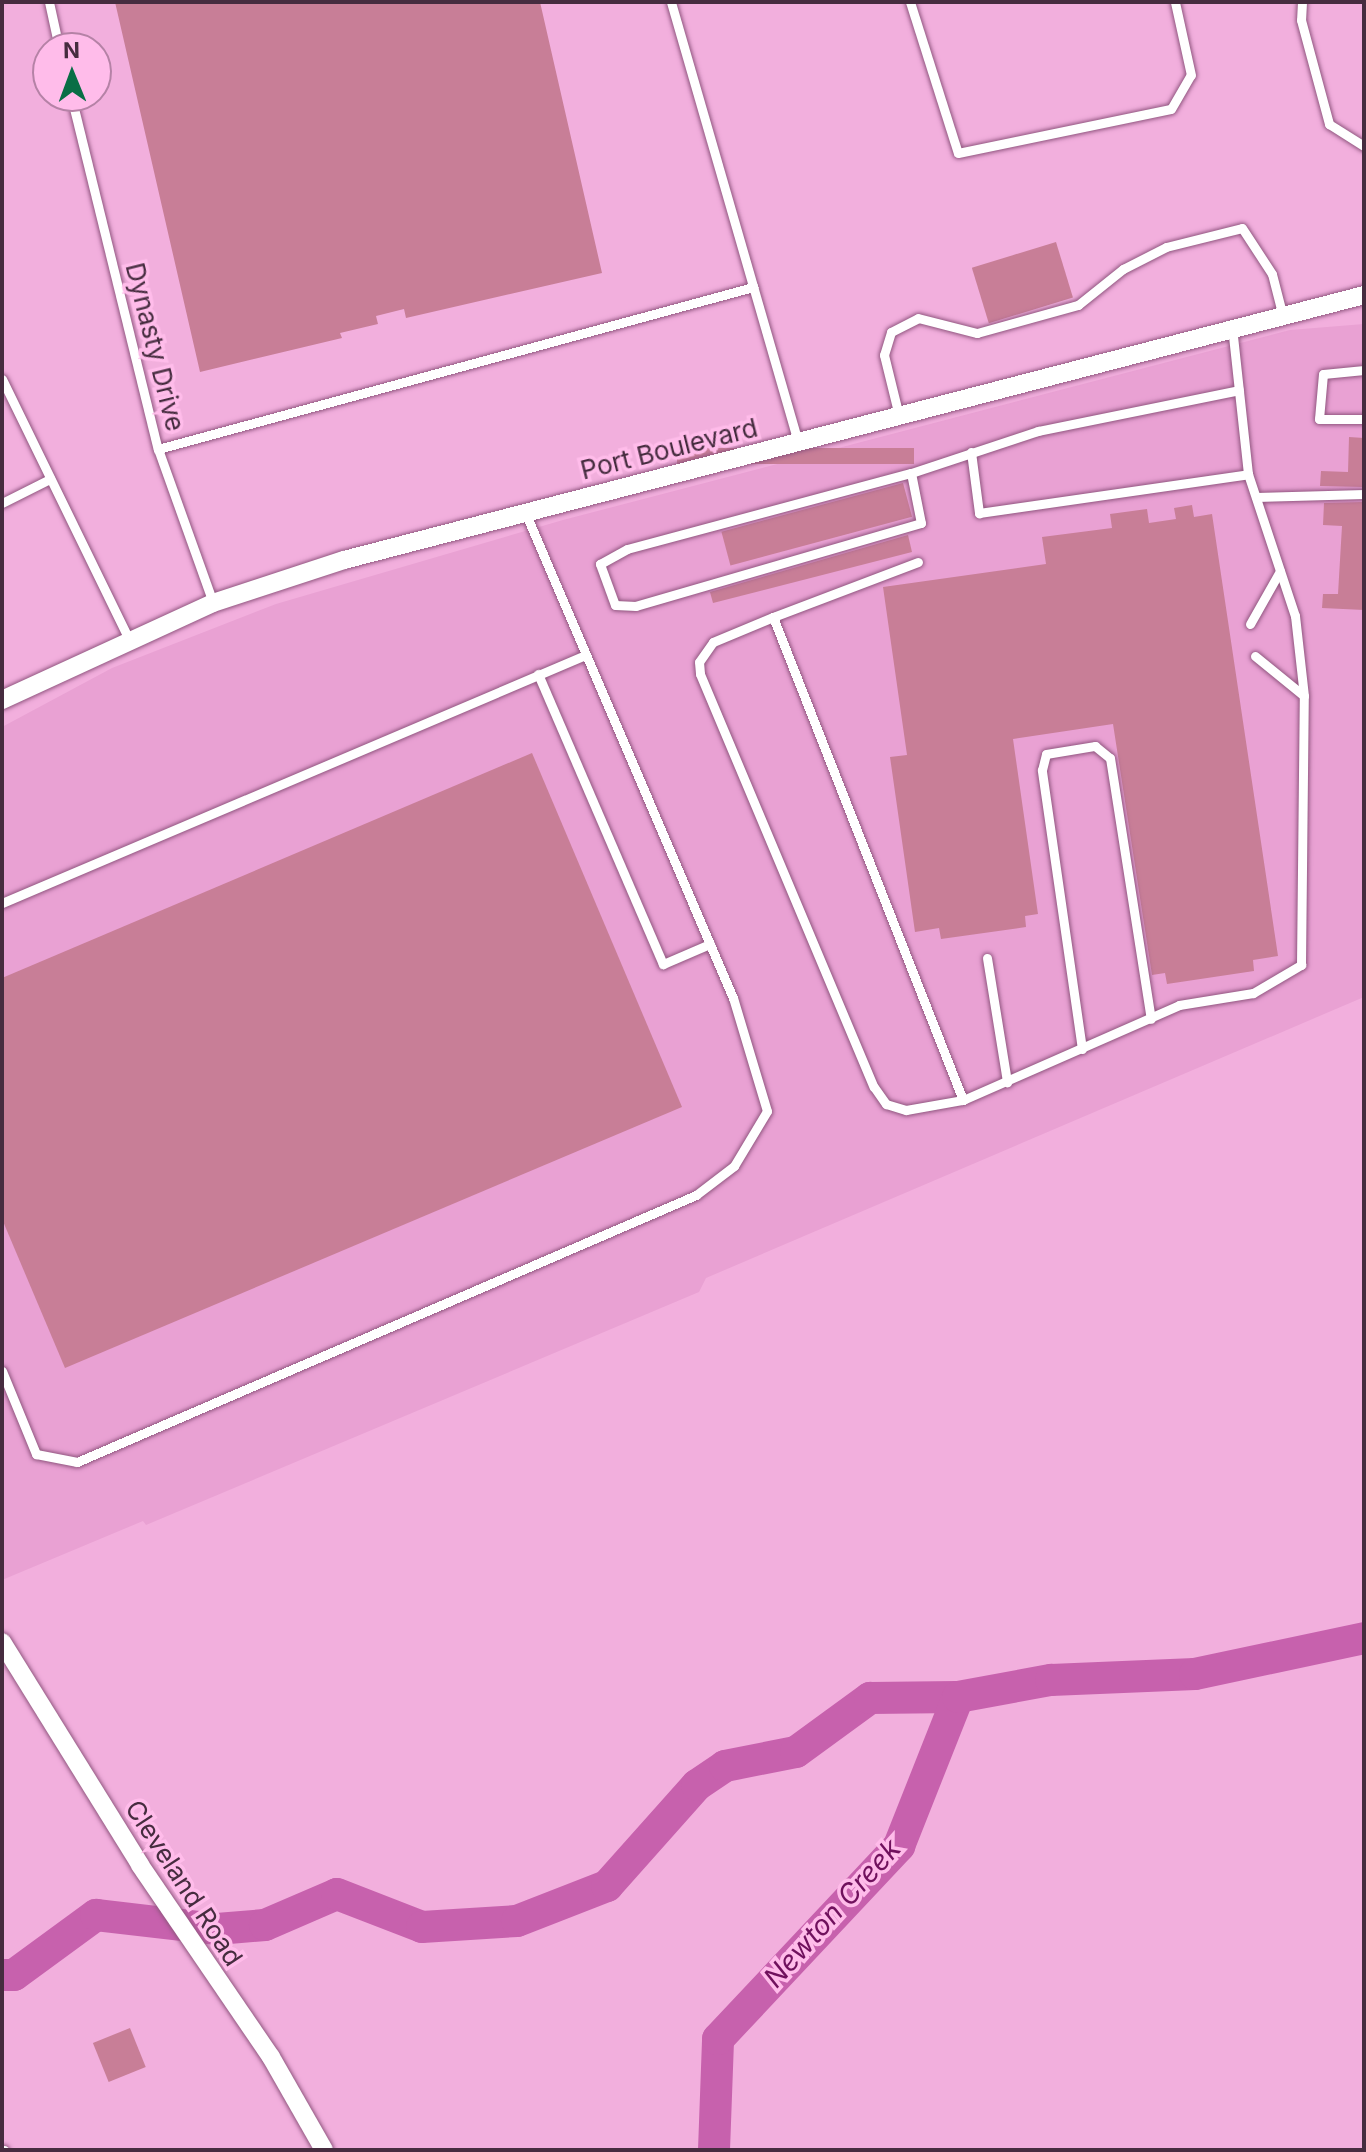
<!DOCTYPE html>
<html>
<head>
<meta charset="utf-8">
<style>
	body { margin:0 }
	#map { position:relative; width:1366px; height:2152px; overflow:hidden; background:#f2afdd; font-family:Inter,sans-serif }
	div>[style] { position:absolute }
	.built>* { inset:0; background:#e9a1d3 }
	.river>* { height:32px; margin:-16px; padding:0 16px; transform-origin:16px; border-radius:16px; background:#c761ad }
	.building>* { inset:0; background:#c87e97; transform-origin:0 0 }
	.roads { filter:drop-shadow(0 0 2px #915680) drop-shadow(0 0 2px #915680) }
	.service>* { height:9px; margin:-4.5px; padding:0 4.5px; transform-origin:4.5px; border-radius:4.5px; background:#fff }
	.minor>* { height:18px; margin:-9px; padding:0 9px; transform-origin:9px; border-radius:9px; background:#fff }
	span { translate:-50% -50%; white-space:nowrap; text-align:center; line-height:1.15; -webkit-text-stroke:7px #ffbcea; paint-order:stroke }
	.street-label { font-size:26px; color:#462c3f }
	.water-label { font-size:28px; color:#70115d; font-style:italic }
	.frame { position:absolute; inset:0; border:4px solid #462c3f; pointer-events:none }
	.north { position:absolute; left:32px; top:32px; width:80px; height:80px; box-sizing:border-box; background:#ffbcea; border:2px solid #b582a6; border-radius:50%; rotate:359deg; font-size:22px; font-weight:700; line-height:32px; text-align:center; color:#462c3f }
	.north::after { content:''; display:block; margin:auto; width:28px; height:36px; background:#096e45; clip-path:polygon(50% 0,100% 100%,50% 72%,0 100%) }
</style>
</head>
<body>
<div id="map">
	<div class="built">
		<div style="clip-path:polygon(1364px 324px,1364px 997px,706px 1278px,699px 1292px,146px 1525px,143px 1521px,2px 1580px,2px 727px,112px 668px,276px 604px,563px 520px,1290px 330px)"></div>
	</div>
	<div class="river">
		<div style="left:2px;top:1975px;width:12px"></div>
		<div style="left:14px;top:1975px;width:102px;rotate:-36.2deg"></div>
		<div style="left:96px;top:1915px;width:122px;rotate:6.6deg"></div>
		<div style="left:217px;top:1929px;width:48px;rotate:-4.8deg"></div>
		<div style="left:265px;top:1925px;width:78px;rotate:-23.3deg"></div>
		<div style="left:337px;top:1894px;width:91px;rotate:21.2deg"></div>
		<div style="left:422px;top:1927px;width:95px;rotate:-3.6deg"></div>
		<div style="left:517px;top:1921px;width:97px;rotate:-21.3deg"></div>
		<div style="left:607px;top:1886px;width:135px;rotate:-48.3deg"></div>
		<div style="left:697px;top:1785px;width:34px;rotate:-34deg"></div>
		<div style="left:725px;top:1766px;width:72px;rotate:-11.2deg"></div>
		<div style="left:796px;top:1752px;width:92px;rotate:-36.1deg"></div>
		<div style="left:870px;top:1698px;width:88px;rotate:-0.7deg"></div>
		<div style="left:714px;top:2150px;width:111px;rotate:-87.9deg"></div>
		<div style="left:718px;top:2039px;width:265px;rotate:-46.8deg"></div>
		<div style="left:899px;top:1846px;width:160px;rotate:-68.4deg"></div>
		<div style="left:958px;top:1697px;width:95px;rotate:-10.4deg"></div>
		<div style="left:1051px;top:1680px;width:144px;rotate:-2.4deg"></div>
		<div style="left:1195px;top:1674px;width:173px;rotate:-12deg"></div>
	</div>
	<div class="building">
		<div style="clip-path:polygon(115px 2px,540px 2px,602px 273px,406px 318px,404px 309px,376px 316px,378px 324px,340px 333px,342px 338px,200px 372px)"></div>
		<div style="left:1056px;top:242px;width:58px;height:88px;rotate:73deg"></div>
		<div style="clip-path:polygon(1349px 437px,1364px 438px,1364px 487px,1320px 486px,1321px 471px,1348px 472px)"></div>
		<div style="left:914px;top:448px;width:16px;height:237px;rotate:90deg"></div>
		<div style="left:903px;top:483px;width:35px;height:188px;rotate:75deg"></div>
		<div style="clip-path:polygon(1364px 502px,1364px 610px,1322px 608px,1323px 594px,1338px 594px,1342px 526px,1323px 525px,1324px 503px)"></div>
		<div style="clip-path:polygon(1192px 505px,1194px 517px,1212px 514px,1278px 956px,1253px 960px,1254px 971px,1167px 984px,1165px 973px,1152px 975px,1113px 724px,1013px 739px,1038px 914px,1025px 916px,1026px 927px,941px 939px,939px 928px,915px 932px,890px 757px,907px 755px,883px 587px,1046px 564px,1042px 537px,1112px 528px,1110px 514px,1147px 509px,1149px 523px,1176px 519px,1174px 508px)"></div>
		<div style="clip-path:polygon(908px 535px,912px 552px,713px 603px,710px 592px)"></div>
		<div style="clip-path:polygon(532px 753px,682px 1107px,65px 1368px,2px 1219px,2px 978px)"></div>
		<div style="left:130px;top:2028px;width:42px;height:40px;rotate:68deg"></div>
	</div>
	<div class="roads">
		<div class="service">
			<div style="left:49px;top:2px;width:47px;rotate:77.7deg"></div>
			<div style="left:671px;top:2px;width:459px;rotate:73.9deg"></div>
			<div style="left:910px;top:2px;width:158px;rotate:72.4deg"></div>
			<div style="left:958px;top:153px;width:217px;rotate:-11.7deg"></div>
			<div style="left:1171px;top:109px;width:39px;rotate:-60deg"></div>
			<div style="left:1191px;top:75px;width:75px;rotate:-102.4deg"></div>
			<div style="left:1302px;top:2px;width:18px;rotate:93deg"></div>
			<div style="left:1301px;top:20px;width:108px;rotate:74.9deg"></div>
			<div style="left:1329px;top:124px;width:41px;rotate:32.2deg"></div>
			<div style="left:71px;top:96px;width:364px;rotate:76.2deg"></div>
			<div style="left:158px;top:449px;width:164px;rotate:70.3deg"></div>
			<div style="left:1364px;top:370px;width:41px;rotate:174.4deg"></div>
			<div style="left:1323px;top:374px;width:45px;rotate:95.1deg"></div>
			<div style="left:1319px;top:419px;width:45px"></div>
			<div style="left:2px;top:379px;width:292px;rotate:64deg"></div>
			<div style="left:899px;top:416px;width:63px;rotate:-103.8deg"></div>
			<div style="left:884px;top:355px;width:24px;rotate:-73deg"></div>
			<div style="left:891px;top:332px;width:30px;rotate:-27deg"></div>
			<div style="left:918px;top:318px;width:61px;rotate:14.3deg"></div>
			<div style="left:977px;top:333px;width:105px;rotate:-15.5deg"></div>
			<div style="left:1078px;top:305px;width:58px;rotate:-38.7deg"></div>
			<div style="left:1123px;top:269px;width:48px;rotate:-27.1deg"></div>
			<div style="left:1166px;top:247px;width:78px;rotate:-14deg"></div>
			<div style="left:1242px;top:228px;width:55px;rotate:56.9deg"></div>
			<div style="left:1272px;top:274px;width:40px;rotate:75.6deg"></div>
			<div style="left:158px;top:449px;width:617px;rotate:-15.23deg"></div>
			<div style="left:971px;top:452px;width:62px;rotate:82.5deg"></div>
			<div style="left:979px;top:513px;width:272px;rotate:-8.2deg"></div>
			<div style="left:911px;top:473px;width:51px;rotate:78.7deg"></div>
			<div style="left:921px;top:523px;width:297px;rotate:163.8deg"></div>
			<div style="left:636px;top:606px;width:21px;rotate:-177deg"></div>
			<div style="left:615px;top:605px;width:44px;rotate:-110.1deg"></div>
			<div style="left:600px;top:564px;width:31px;rotate:-29deg"></div>
			<div style="left:627px;top:549px;width:294px;rotate:-15deg"></div>
			<div style="left:911px;top:473px;width:134px;rotate:-18.3deg"></div>
			<div style="left:1038px;top:431px;width:205px;rotate:-11.5deg"></div>
			<div style="left:1256px;top:497px;width:108px;rotate:-1.6deg"></div>
			<div style="left:2px;top:503px;width:54px;rotate:-26.6deg"></div>
			<div style="left:918px;top:562px;width:155px;rotate:159.2deg"></div>
			<div style="left:773px;top:617px;width:519px;rotate:68.53deg"></div>
			<div style="left:963px;top:1100px;width:236px;rotate:-23.7deg"></div>
			<div style="left:1179px;top:1005px;width:75px;rotate:-9.2deg"></div>
			<div style="left:1253px;top:993px;width:56px;rotate:-30.3deg"></div>
			<div style="left:1301px;top:965px;width:269px;rotate:-89.4deg"></div>
			<div style="left:1304px;top:696px;width:81px;rotate:-96.4deg"></div>
			<div style="left:1295px;top:616px;width:150px;rotate:-108.3deg"></div>
			<div style="left:1248px;top:474px;width:148px;rotate:-96.2deg"></div>
			<div style="left:773px;top:617px;width:65px;rotate:157.4deg"></div>
			<div style="left:713px;top:642px;width:24px;rotate:125deg"></div>
			<div style="left:699px;top:662px;width:12px;rotate:85deg"></div>
			<div style="left:700px;top:674px;width:448px;rotate:67.2deg"></div>
			<div style="left:874px;top:1087px;width:21px;rotate:55deg"></div>
			<div style="left:886px;top:1104px;width:21px;rotate:17deg"></div>
			<div style="left:906px;top:1110px;width:58px;rotate:-10deg"></div>
			<div style="left:1250px;top:624px;width:61px;rotate:-60.5deg"></div>
			<div style="left:1255px;top:656px;width:63px;rotate:39.2deg"></div>
			<div style="left:538px;top:674px;width:316px;rotate:66.7deg"></div>
			<div style="left:663px;top:964px;width:51px;rotate:-23.1deg"></div>
			<div style="left:2px;top:903px;width:631px;rotate:-23.03deg"></div>
			<div style="left:987px;top:958px;width:126px;rotate:80.8deg"></div>
			<div style="left:1082px;top:1049px;width:282px;rotate:-98.2deg"></div>
			<div style="left:1042px;top:770px;width:16px;rotate:-76deg"></div>
			<div style="left:1046px;top:754px;width:50px;rotate:-9.3deg"></div>
			<div style="left:1095px;top:746px;width:19px;rotate:39deg"></div>
			<div style="left:1110px;top:758px;width:264px;rotate:81.1deg"></div>
			<div style="left:2px;top:1371px;width:90px;rotate:67.7deg"></div>
			<div style="left:36px;top:1454px;width:42px;rotate:11deg"></div>
			<div style="left:77px;top:1462px;width:674px;rotate:-23.33deg"></div>
			<div style="left:696px;top:1195px;width:48px;rotate:-37.3deg"></div>
			<div style="left:734px;top:1166px;width:64px;rotate:-59deg"></div>
			<div style="left:767px;top:1111px;width:118px;rotate:-106.7deg"></div>
			<div style="left:733px;top:998px;width:529px;rotate:-113.17deg"></div>
			<div style="left:2px;top:2150px;width:2px"></div>
		</div>
		<div class="minor">
			<div style="left:2px;top:700px;width:232px;rotate:-24.7deg"></div>
			<div style="left:213px;top:603px;width:138px;rotate:-18.2deg"></div>
			<div style="left:344px;top:560px;width:1054px;rotate:-14.56deg"></div>
			<div style="left:2px;top:1642px;width:262px;rotate:58.2deg"></div>
			<div style="left:140px;top:1865px;width:232px;rotate:55.7deg"></div>
			<div style="left:271px;top:2057px;width:107px;rotate:60.3deg"></div>
		</div>
	</div>
	<div class="street-label">
		<span style="left:155px;top:347px;rotate:76deg">Dynasty Drive</span>
		<span style="left:669px;top:449px;rotate:-14deg">Port Boulevard</span>
		<span style="left:184px;top:1883px;rotate:57deg">Cleveland Road</span>
	</div>
	<div class="water-label">
		<span style="left:832px;top:1913px;rotate:-48deg">Newton Creek</span>
	</div>
	<div class="frame"></div>
	<div class="north">N</div>
</div>
</body>
</html>
